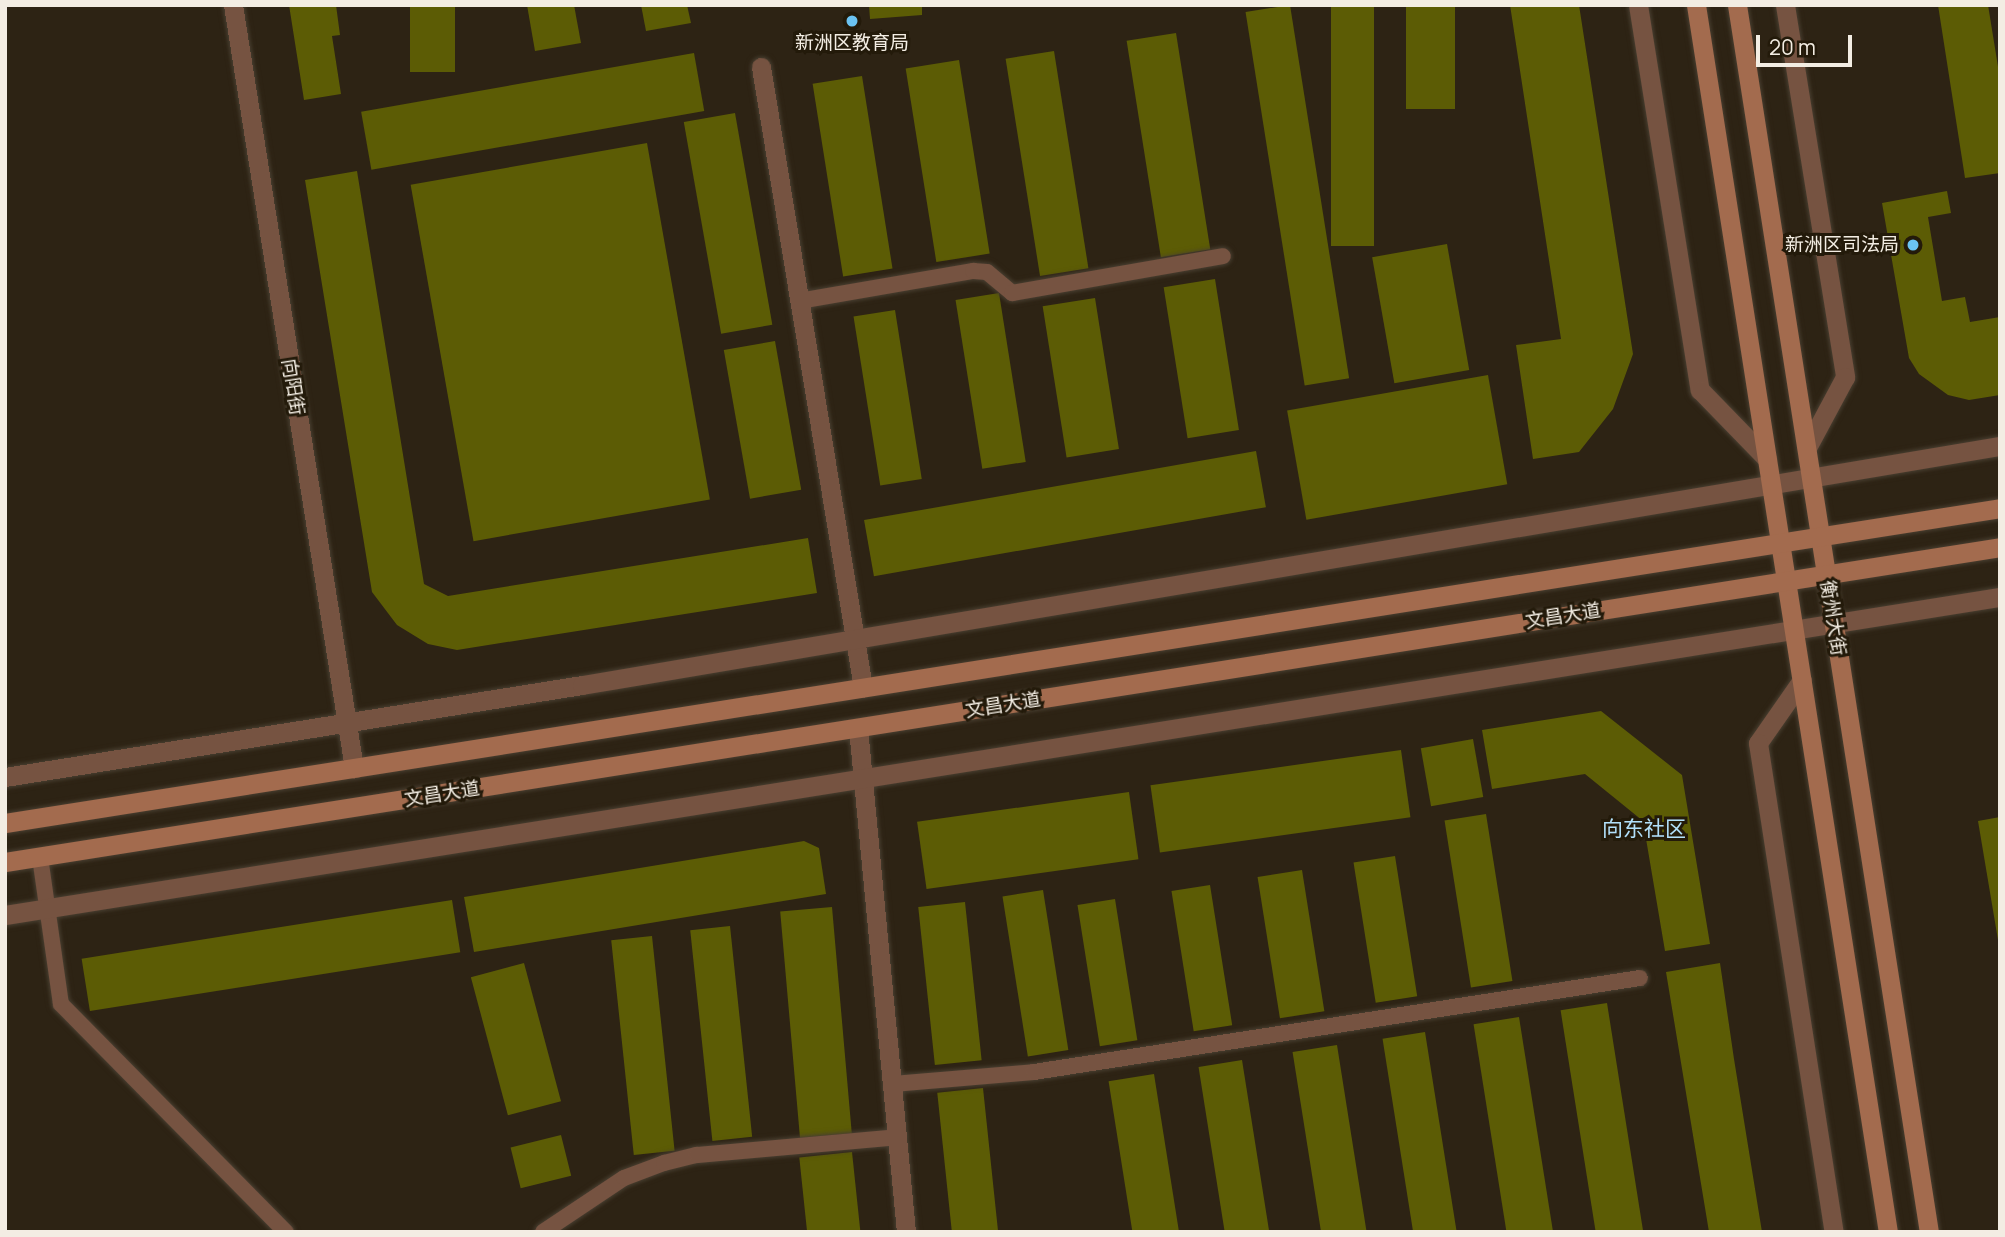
<!DOCTYPE html>
<html>
<head>
<meta charset="utf-8">
<style>
	body { margin:0 }
	#map { position:relative; width:2005px; height:1237px; overflow:hidden; background:#2d2314; font-family:Manrope,"Noto Sans SC",sans-serif }
	div>[style] { position:absolute }
	.building>* { inset:0; background:#5c5c05; transform-origin:0 0 }
	.roads { filter:drop-shadow(0 0 2px #493f31) drop-shadow(0 0 2px #493f31) }
	.service>* { height:16px; margin:-8px; padding:0 8px; transform-origin:8px; border-radius:8px; background:#765341 }
	.minor>* { height:19px; margin:-9.5px; padding:0 9.5px; transform-origin:9.5px; border-radius:9.5px; background:#765341 }
	.secondary>* { height:19px; margin:-9.5px; padding:0 9.5px; transform-origin:9.5px; border-radius:9.5px; background:#a36b4e }
	.dots>* { width:19px; height:19px; translate:-50% -50%; box-sizing:border-box; border:4px solid #231a0a; border-radius:50% }
	span { translate:-50% -50%; white-space:nowrap; text-align:center; line-height:1.15; -webkit-text-stroke:6px #231a0a; paint-order:stroke }
	.poi-label { font-size:19px; color:#f3ede3 }
	.right { translate:-100% -50%; text-align:right }
	.street-label { font-size:19px; color:#f3ede3 }
	.neighbourhood-label { font-size:21px; color:#b2e0fa }
	.frame { position:absolute; inset:0; border:7px solid #f3ede3; pointer-events:none }
	.scale { position:absolute; left:1756px; top:35px; width:96px; height:32px; box-sizing:border-box; border:4px solid #f3ede3; border-top:0; padding-left:9px; font-size:21px; line-height:24px; white-space:nowrap; color:#f3ede3; -webkit-text-stroke:5px #231a0a; paint-order:stroke }
</style>
</head>
<body>
<div id="map">
	<div class="building">
		<div style="clip-path:polygon(289px 5px,336px 5px,340px 35px,332px 36px,341px 94px,304px 100px)"></div>
		<div style="left:410px;top:5px;width:45px;height:67px"></div>
		<div style="clip-path:polygon(527px 5px,574px 5px,581px 43px,535px 51px)"></div>
		<div style="clip-path:polygon(641px 5px,687px 5px,691px 23px,646px 31px)"></div>
		<div style="clip-path:polygon(869px 5px,922px 5px,922px 15px,870px 19px)"></div>
		<div style="left:1290px;top:5px;width:378px;height:45px;rotate:81deg"></div>
		<div style="left:1331px;top:5px;width:43px;height:241px"></div>
		<div style="left:1406px;top:5px;width:49px;height:104px"></div>
		<div style="clip-path:polygon(1510px 5px,1579px 5px,1633px 354px,1613px 409px,1579px 452px,1533px 459px,1516px 345px,1561px 339px)"></div>
		<div style="clip-path:polygon(1938px 5px,1988px 5px,2000px 79px,2000px 173px,1965px 178px)"></div>
		<div style="left:1176px;top:33px;width:219px;height:50px;rotate:81deg"></div>
		<div style="left:1054px;top:51px;width:220px;height:49px;rotate:81deg"></div>
		<div style="left:694px;top:53px;width:59px;height:338px;rotate:80deg"></div>
		<div style="left:959px;top:60px;width:196px;height:54px;rotate:81deg"></div>
		<div style="left:862px;top:76px;width:195px;height:50px;rotate:81deg"></div>
		<div style="left:735px;top:113px;width:215px;height:52px;rotate:80deg"></div>
		<div style="left:647px;top:143px;width:362px;height:240px;rotate:80deg"></div>
		<div style="clip-path:polygon(357px 171px,424px 584px,448px 596px,808px 538px,817px 593px,457px 650px,428px 644px,397px 625px,372px 592px,305px 180px)"></div>
		<div style="clip-path:polygon(1947px 191px,1951px 213px,1928px 217px,1942px 301px,1965px 297px,1970px 322px,2000px 317px,2000px 395px,1969px 400px,1948px 395px,1919px 374px,1909px 358px,1882px 203px)"></div>
		<div style="left:1447px;top:244px;width:128px;height:76px;rotate:80deg"></div>
		<div style="left:1215px;top:279px;width:153px;height:52px;rotate:81deg"></div>
		<div style="left:999px;top:293px;width:171px;height:44px;rotate:81deg"></div>
		<div style="left:1095px;top:298px;width:153px;height:53px;rotate:81deg"></div>
		<div style="left:895px;top:310px;width:171px;height:42px;rotate:81deg"></div>
		<div style="left:775px;top:341px;width:151px;height:52px;rotate:80deg"></div>
		<div style="left:1488px;top:375px;width:111px;height:204px;rotate:80deg"></div>
		<div style="left:1256px;top:451px;width:57px;height:398px;rotate:80deg"></div>
		<div style="clip-path:polygon(1601px 711px,1682px 775px,1710px 944px,1665px 951px,1643px 821px,1585px 774px,1492px 789px,1482px 730px)"></div>
		<div style="left:1473px;top:739px;width:59px;height:53px;rotate:80deg"></div>
		<div style="left:1401px;top:750px;width:68px;height:253px;rotate:82deg"></div>
		<div style="left:1129px;top:792px;width:68px;height:214px;rotate:82deg"></div>
		<div style="left:1486px;top:814px;width:169px;height:42px;rotate:81deg"></div>
		<div style="clip-path:polygon(2000px 817px,2000px 939px,1998px 940px,1978px 821px)"></div>
		<div style="clip-path:polygon(804px 841px,819px 848px,826px 894px,474px 952px,464px 897px)"></div>
		<div style="left:1395px;top:856px;width:142px;height:42px;rotate:81deg"></div>
		<div style="left:1302px;top:870px;width:143px;height:45px;rotate:81deg"></div>
		<div style="left:1210px;top:885px;width:142px;height:39px;rotate:81deg"></div>
		<div style="left:1043px;top:890px;width:162px;height:41px;rotate:81deg"></div>
		<div style="left:1115px;top:899px;width:143px;height:38px;rotate:81deg"></div>
		<div style="left:452px;top:900px;width:53px;height:375px;rotate:81deg"></div>
		<div style="left:965px;top:902px;width:159px;height:47px;rotate:84deg"></div>
		<div style="left:832px;top:907px;width:227px;height:52px;rotate:85deg"></div>
		<div style="left:730px;top:926px;width:212px;height:40px;rotate:84deg"></div>
		<div style="left:652px;top:936px;width:216px;height:41px;rotate:84deg"></div>
		<div style="left:524px;top:963px;width:143px;height:55px;rotate:75deg"></div>
		<div style="clip-path:polygon(1720px 963px,1734px 1059px,1762px 1232px,1709px 1232px,1666px 972px)"></div>
		<div style="left:1607px;top:1003px;width:232px;height:47px;rotate:81deg"></div>
		<div style="left:1519px;top:1017px;width:218px;height:46px;rotate:81deg"></div>
		<div style="left:1425px;top:1032px;width:202px;height:43px;rotate:81deg"></div>
		<div style="left:1337px;top:1045px;width:189px;height:45px;rotate:81deg"></div>
		<div style="left:1242px;top:1060px;width:174px;height:44px;rotate:81deg"></div>
		<div style="left:1154px;top:1074px;width:160px;height:46px;rotate:81deg"></div>
		<div style="left:983px;top:1088px;width:145px;height:46px;rotate:84deg"></div>
		<div style="left:561px;top:1135px;width:42px;height:52px;rotate:76deg"></div>
		<div style="left:852px;top:1152px;width:80px;height:53px;rotate:84deg"></div>
	</div>
	<div class="roads">
		<div class="service">
			<div style="left:799px;top:301px;width:177px;rotate:-9.8deg"></div>
			<div style="left:973px;top:271px;width:14px;rotate:4deg"></div>
			<div style="left:987px;top:272px;width:33px;rotate:40deg"></div>
			<div style="left:1012px;top:293px;width:214px;rotate:-9.9deg"></div>
			<div style="left:40px;top:857px;width:148px;rotate:81.9deg"></div>
			<div style="left:61px;top:1004px;width:320px;rotate:45.4deg"></div>
			<div style="left:892px;top:1084px;width:143px;rotate:-4.8deg"></div>
			<div style="left:1034px;top:1072px;width:613px;rotate:-8.82deg"></div>
			<div style="left:543px;top:1232px;width:97px;rotate:-33.7deg"></div>
			<div style="left:624px;top:1178px;width:43px;rotate:-20.6deg"></div>
			<div style="left:664px;top:1163px;width:34px;rotate:-14deg"></div>
			<div style="left:697px;top:1155px;width:201px;rotate:-5.1deg"></div>
		</div>
		<div class="minor">
			<div style="left:233px;top:5px;width:773px;rotate:80.99deg"></div>
			<div style="left:1638px;top:5px;width:390px;rotate:80.9deg"></div>
			<div style="left:1700px;top:390px;width:96px;rotate:45.8deg"></div>
			<div style="left:1785px;top:5px;width:377px;rotate:80.8deg"></div>
			<div style="left:1845px;top:377px;width:81px;rotate:118.2deg"></div>
			<div style="left:761px;top:67px;width:629px;rotate:80.67deg"></div>
			<div style="left:1802px;top:680px;width:77px;rotate:124.9deg"></div>
			<div style="left:1758px;top:743px;width:495px;rotate:81.2deg"></div>
			<div style="left:858px;top:728px;width:506px;rotate:84.56deg"></div>
			<div style="left:5px;top:777px;width:584px;rotate:-9.06deg"></div>
			<div style="left:582px;top:685px;width:1438px;rotate:-9.57deg"></div>
			<div style="left:5px;top:915px;width:2020px;rotate:-9.06deg"></div>
		</div>
		<div class="secondary">
			<div style="left:1696px;top:5px;width:1242px;rotate:81.11deg"></div>
			<div style="left:1737px;top:5px;width:1242px;rotate:81.11deg"></div>
			<div style="left:5px;top:823px;width:2020px;rotate:-8.97deg"></div>
			<div style="left:5px;top:862px;width:2020px;rotate:-8.97deg"></div>
		</div>
	</div>
	<div class="dots">
		<div style="left:852px;top:21px;background:#6bc3f2"></div>
		<div style="left:1913px;top:245px;background:#6bc3f2"></div>
	</div>
	<div class="poi-label">
		<span style="left:852px;top:43px">新洲区教育局</span>
		<span class="right" style="left:1899px;top:245px">新洲区司法局</span>
	</div>
	<div class="street-label">
		<span style="left:293px;top:387px;rotate:81deg">向阳街</span>
		<span style="left:1563px;top:616px;rotate:-9deg">文昌大道</span>
		<span style="left:1833px;top:618px;rotate:81deg">衡州大街</span>
		<span style="left:1003px;top:705px;rotate:-9deg">文昌大道</span>
		<span style="left:442px;top:794px;rotate:-9deg">文昌大道</span>
	</div>
	<div class="neighbourhood-label">
		<span style="left:1644px;top:828px">向东社区</span>
	</div>
	<div class="frame"></div>
	<div class="scale">20 m</div>
</div>
</body>
</html>
